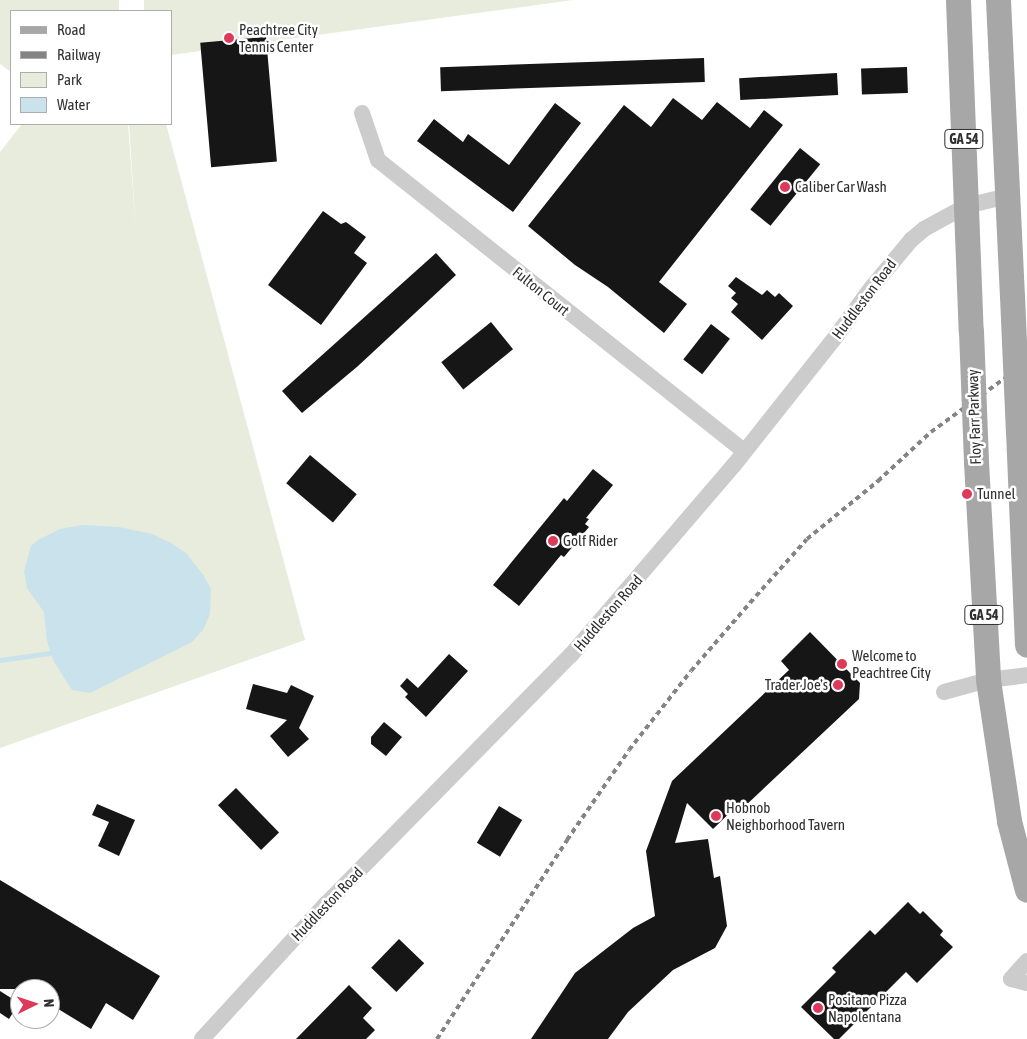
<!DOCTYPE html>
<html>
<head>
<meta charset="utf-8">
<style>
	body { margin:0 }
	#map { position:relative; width:1027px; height:1039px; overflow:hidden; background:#fff; font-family:"Asap Condensed",sans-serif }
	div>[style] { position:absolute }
	.green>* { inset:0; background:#e7ecdd }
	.water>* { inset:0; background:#cae2eb }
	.stream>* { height:4.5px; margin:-2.25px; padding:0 2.25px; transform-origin:2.25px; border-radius:2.25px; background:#cae2eb }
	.building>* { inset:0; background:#161616; transform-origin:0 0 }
	.minor>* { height:16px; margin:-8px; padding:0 8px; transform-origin:8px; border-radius:8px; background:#ccc }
	.primary>* { height:25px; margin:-12.5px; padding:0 12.5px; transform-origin:12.5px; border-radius:12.5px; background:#a7a7a7 }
	.rail>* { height:4px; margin-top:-2px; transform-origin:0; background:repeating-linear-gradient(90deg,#848484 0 5px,transparent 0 9px) }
	.primary-bridge>* { height:25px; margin:-12.5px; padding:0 12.5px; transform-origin:12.5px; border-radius:12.5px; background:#a7a7a7 }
	.dots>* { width:14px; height:14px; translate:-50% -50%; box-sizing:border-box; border:2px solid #fff; border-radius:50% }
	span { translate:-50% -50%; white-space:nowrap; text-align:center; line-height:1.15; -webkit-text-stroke:5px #fff; paint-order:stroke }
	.shield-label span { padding:1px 4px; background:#fff; border:1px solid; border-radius:4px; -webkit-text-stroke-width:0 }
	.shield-label { font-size:14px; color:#2f2f2f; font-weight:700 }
	.poi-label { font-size:15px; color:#2f2f2f }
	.left { translate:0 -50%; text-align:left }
	.right { translate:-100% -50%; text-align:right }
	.street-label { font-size:15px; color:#2f2f2f }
	.legend { position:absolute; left:10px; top:10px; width:162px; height:115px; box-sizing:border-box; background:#fff; border:1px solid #acacac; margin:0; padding:6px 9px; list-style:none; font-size:15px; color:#2f2f2f }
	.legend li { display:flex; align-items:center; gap:10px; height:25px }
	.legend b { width:25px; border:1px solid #acacac }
	.north { position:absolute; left:10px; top:979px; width:50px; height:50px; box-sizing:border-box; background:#fff; border:1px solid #acacac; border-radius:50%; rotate:86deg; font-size:14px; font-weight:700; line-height:20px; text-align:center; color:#2f2f2f }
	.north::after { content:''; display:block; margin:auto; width:18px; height:22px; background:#de3959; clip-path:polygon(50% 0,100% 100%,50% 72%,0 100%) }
</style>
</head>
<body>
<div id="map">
	<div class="green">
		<div style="clip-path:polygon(0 0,119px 0,119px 11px,11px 11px,11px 72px,0 64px)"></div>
		<div style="clip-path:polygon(144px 0,573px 0,171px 55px,171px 11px,144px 11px)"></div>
		<div style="clip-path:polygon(22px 124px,128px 124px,136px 232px,129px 124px,166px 124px,305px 640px,0 748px,0 152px)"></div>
	</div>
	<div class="water">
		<div style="clip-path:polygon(83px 525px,119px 527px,152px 534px,171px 543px,186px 553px,204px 576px,211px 589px,210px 614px,203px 630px,192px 642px,90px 693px,72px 690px,54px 662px,47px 641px,44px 612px,27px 588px,24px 571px,31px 546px,38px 540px,60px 529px)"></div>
	</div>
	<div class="stream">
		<div style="left:0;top:660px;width:50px;rotate:-8deg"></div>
	</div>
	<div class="building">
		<div style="left:266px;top:37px;width:125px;height:66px;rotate:85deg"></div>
		<div style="left:704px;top:58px;width:24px;height:264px;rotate:88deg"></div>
		<div style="left:907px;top:67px;width:26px;height:46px;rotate:88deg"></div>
		<div style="left:837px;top:73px;width:22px;height:98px;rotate:87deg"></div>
		<div style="clip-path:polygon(673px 98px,702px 120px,717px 102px,750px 128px,764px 110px,783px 125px,659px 282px,687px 304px,664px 333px,608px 287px,575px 265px,528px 226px,624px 105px,651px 127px)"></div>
		<div style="clip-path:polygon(555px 103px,581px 123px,513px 212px,417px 141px,434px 119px,463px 142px,468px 134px,509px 165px)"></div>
		<div style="left:800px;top:148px;width:26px;height:79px;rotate:39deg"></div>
		<div style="clip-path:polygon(323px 211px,341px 224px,346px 222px,366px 237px,354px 253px,367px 263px,321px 325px,268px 285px)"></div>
		<div style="clip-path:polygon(436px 253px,456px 275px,358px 366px,302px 413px,282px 391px)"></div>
		<div style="clip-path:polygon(736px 277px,762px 295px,767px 290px,775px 297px,779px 293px,793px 306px,762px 340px,731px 312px,738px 304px,731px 298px,736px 293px,728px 286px)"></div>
		<div style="left:491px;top:322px;width:35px;height:64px;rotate:51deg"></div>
		<div style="left:711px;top:324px;width:24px;height:45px;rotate:38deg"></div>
		<div style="left:310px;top:455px;width:61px;height:37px;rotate:40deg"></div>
		<div style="clip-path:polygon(593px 469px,613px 485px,586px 518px,589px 519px,585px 524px,589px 527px,564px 557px,561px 555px,519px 606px,493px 585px,564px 498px,567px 501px)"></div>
		<div style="clip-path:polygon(810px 632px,860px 683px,859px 699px,744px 807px,740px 803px,713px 829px,687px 803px,675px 843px,708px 839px,714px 878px,720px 876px,727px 926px,715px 948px,673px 970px,628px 1012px,608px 1039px,531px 1039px,575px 973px,633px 928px,655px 916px,646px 851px,672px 781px,789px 670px,781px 661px)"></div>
		<div style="clip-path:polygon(449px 654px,468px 671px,426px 717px,405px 697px,408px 694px,400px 686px,407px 678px,418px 688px)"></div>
		<div style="clip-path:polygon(253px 684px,287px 693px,291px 685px,314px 696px,299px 728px,309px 739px,288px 757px,270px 736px,287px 720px,246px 709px)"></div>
		<div style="clip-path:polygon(384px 722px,402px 737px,386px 756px,371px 744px,371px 737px)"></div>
		<div style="left:236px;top:788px;width:62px;height:25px;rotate:46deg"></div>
		<div style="clip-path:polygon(97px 804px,135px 820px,119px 856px,98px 846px,109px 822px,92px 815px)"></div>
		<div style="left:499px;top:806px;width:27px;height:43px;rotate:31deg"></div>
		<div style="clip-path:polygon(0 880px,160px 976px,133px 1020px,106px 1003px,91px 1029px,50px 1004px,50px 989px,0 989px)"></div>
		<div style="clip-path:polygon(908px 902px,920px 914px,923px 911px,943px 931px,940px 935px,953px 947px,917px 983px,906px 972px,839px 1039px,834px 1039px,801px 1007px,836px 972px,832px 968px,870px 930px,875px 935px)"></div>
		<div style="left:399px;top:939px;width:35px;height:40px;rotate:44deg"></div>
		<div style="clip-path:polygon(349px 985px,372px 1008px,363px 1018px,375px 1030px,366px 1039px,296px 1039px)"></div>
		<div style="clip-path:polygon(0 991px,19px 1003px,9px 1019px,0 1013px)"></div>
	</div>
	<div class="minor">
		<div style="left:362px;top:113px;width:50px;rotate:71.2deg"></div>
		<div style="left:378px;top:160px;width:468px;rotate:38.5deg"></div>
		<div style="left:944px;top:692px;width:46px;rotate:-15.3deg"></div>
		<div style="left:988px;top:680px;width:39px;rotate:-7deg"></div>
		<div style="left:1027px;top:961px;width:24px;rotate:132deg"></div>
		<div style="left:1011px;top:979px;width:16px;rotate:14deg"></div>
		<div style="left:202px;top:1039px;width:182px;rotate:-47.5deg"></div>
		<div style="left:325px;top:905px;width:351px;rotate:-45.5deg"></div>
		<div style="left:571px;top:655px;width:250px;rotate:-49.4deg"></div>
		<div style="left:734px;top:465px;width:166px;rotate:-51.6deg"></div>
		<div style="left:837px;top:335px;width:59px;rotate:-53.9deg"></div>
		<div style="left:872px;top:287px;width:61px;rotate:-50.3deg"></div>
		<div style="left:911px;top:240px;width:17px;rotate:-40deg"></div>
		<div style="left:924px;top:229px;width:48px;rotate:-28.7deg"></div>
		<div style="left:966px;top:206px;width:43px;rotate:-13.4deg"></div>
	</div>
	<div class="primary">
		<div style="left:958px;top:0;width:331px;rotate:87.8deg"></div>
		<div style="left:998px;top:0;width:296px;rotate:87.3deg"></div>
		<div style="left:1018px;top:431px;width:214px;rotate:87.6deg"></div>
		<div style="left:976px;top:462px;width:218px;rotate:86.8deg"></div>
		<div style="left:988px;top:680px;width:143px;rotate:81.5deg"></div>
		<div style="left:1009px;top:821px;width:71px;rotate:75.4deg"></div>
	</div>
	<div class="rail">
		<div style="left:437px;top:1039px;width:238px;rotate:-56.8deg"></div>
		<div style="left:567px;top:840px;width:109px;rotate:-55.4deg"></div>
		<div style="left:629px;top:750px;width:100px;rotate:-51.9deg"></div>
		<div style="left:691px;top:671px;width:99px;rotate:-49.1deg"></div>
		<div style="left:756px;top:596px;width:76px;rotate:-48.2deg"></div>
		<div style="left:807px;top:539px;width:92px;rotate:-39.2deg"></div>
		<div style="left:878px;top:481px;width:72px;rotate:-42.8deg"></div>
		<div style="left:931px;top:432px;width:119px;rotate:-36.1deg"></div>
	</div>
	<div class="primary-bridge">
		<div style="left:1012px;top:296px;width:135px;rotate:87.5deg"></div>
		<div style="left:971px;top:331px;width:131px;rotate:87.8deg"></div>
	</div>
	<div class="dots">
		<div style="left:229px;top:38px;background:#de3959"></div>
		<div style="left:785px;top:187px;background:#de3959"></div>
		<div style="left:967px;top:494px;background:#de3959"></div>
		<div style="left:553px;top:541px;background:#de3959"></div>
		<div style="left:842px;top:664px;background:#de3959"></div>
		<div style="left:838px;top:685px;background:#de3959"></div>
		<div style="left:716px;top:816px;background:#de3959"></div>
		<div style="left:818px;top:1008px;background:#de3959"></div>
	</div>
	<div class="shield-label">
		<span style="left:964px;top:139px">GA 54</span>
		<span style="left:984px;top:615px">GA 54</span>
	</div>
	<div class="poi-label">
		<span class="left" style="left:239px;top:38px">Peachtree City<br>Tennis Center</span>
		<span class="left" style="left:795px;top:187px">Caliber Car Wash</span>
		<span class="left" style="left:977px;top:494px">Tunnel</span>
		<span class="left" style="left:563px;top:541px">Golf Rider</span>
		<span class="left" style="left:852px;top:664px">Welcome to<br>Peachtree City</span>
		<span class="right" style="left:828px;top:685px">Trader Joe's</span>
		<span class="left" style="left:726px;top:816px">Hobnob<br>Neighborhood Tavern</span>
		<span class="left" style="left:828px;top:1008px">Positano Pizza<br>Napolentana</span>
	</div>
	<div class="street-label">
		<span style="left:541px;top:291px;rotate:39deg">Fulton Court</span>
		<span style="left:864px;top:299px;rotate:-53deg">Huddleston Road</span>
		<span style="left:974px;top:417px;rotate:-92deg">Floy Farr Parkway</span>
		<span style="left:608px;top:613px;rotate:-49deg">Huddleston Road</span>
		<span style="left:327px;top:904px;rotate:-46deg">Huddleston Road</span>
	</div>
	<ul class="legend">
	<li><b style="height:6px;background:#a7a7a7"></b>Road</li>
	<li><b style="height:6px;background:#848484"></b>Railway</li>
	<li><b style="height:14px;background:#e7ecdd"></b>Park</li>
	<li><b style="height:14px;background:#cae2eb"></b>Water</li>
	</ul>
	<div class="north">N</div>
</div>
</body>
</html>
